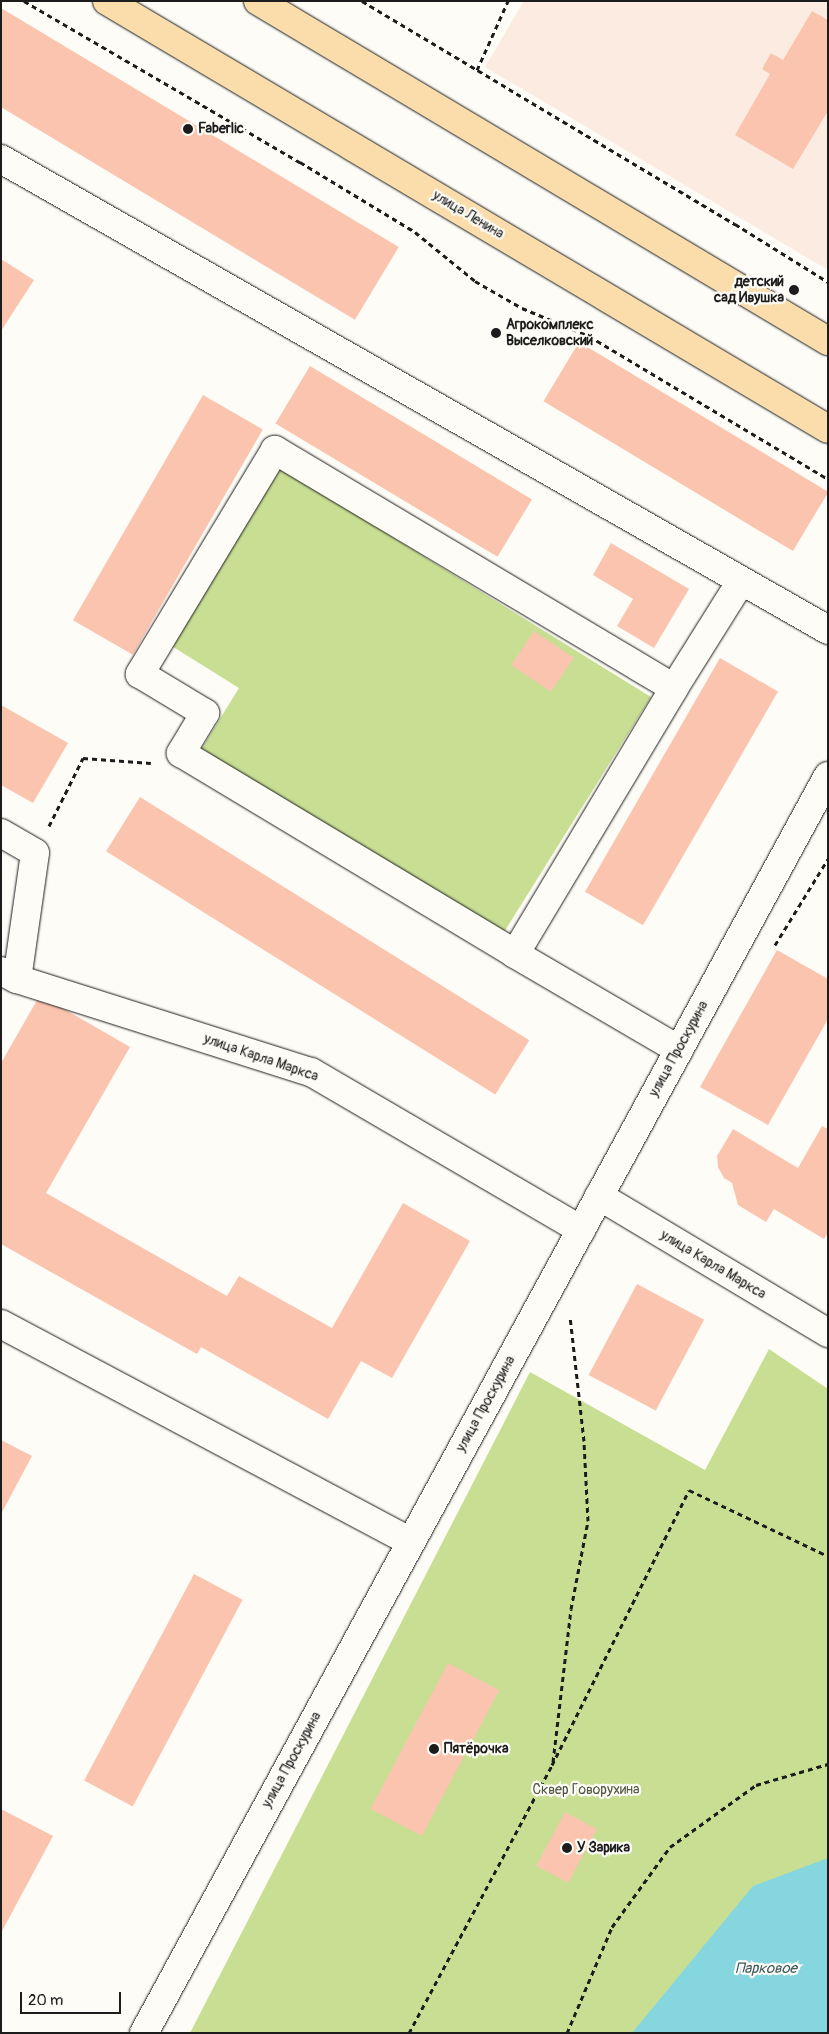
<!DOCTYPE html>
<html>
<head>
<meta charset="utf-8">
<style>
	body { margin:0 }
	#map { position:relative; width:829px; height:2034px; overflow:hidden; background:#fdfcf7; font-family:Pangolin,sans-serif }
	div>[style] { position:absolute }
	.built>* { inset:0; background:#fcebe1 }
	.green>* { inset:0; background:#c8de93 }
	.water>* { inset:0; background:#85d6de }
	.building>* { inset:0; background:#fbc4af; transform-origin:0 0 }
	.path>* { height:3px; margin-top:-1.5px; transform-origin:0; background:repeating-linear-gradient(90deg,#1c1c1c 0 5px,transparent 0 9px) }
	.roads { filter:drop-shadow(0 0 1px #1c1c1c) drop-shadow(0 0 1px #1c1c1c) }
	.minor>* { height:28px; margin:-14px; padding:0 14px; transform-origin:14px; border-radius:14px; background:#fdfcf7 }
	.major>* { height:28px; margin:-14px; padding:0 14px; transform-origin:14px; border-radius:14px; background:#faddab }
	.dots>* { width:14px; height:14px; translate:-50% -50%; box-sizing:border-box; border:2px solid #fdfcf7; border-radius:50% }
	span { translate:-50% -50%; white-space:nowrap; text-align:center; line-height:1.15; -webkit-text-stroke:4.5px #fdfcf7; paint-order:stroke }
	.poi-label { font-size:14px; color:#1c1c1c; font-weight:700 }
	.left { translate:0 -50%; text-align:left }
	.right { translate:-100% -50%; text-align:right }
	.street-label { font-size:14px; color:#1c1c1c }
	.park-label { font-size:14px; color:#505640 }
	.water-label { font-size:15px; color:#415d60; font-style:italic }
	.frame { position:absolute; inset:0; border:2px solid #1c1c1c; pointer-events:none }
	.scale { position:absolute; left:20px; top:1992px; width:101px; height:22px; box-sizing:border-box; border:2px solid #1c1c1c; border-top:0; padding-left:6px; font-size:15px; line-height:18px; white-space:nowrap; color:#1c1c1c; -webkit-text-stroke:4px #fdfcf7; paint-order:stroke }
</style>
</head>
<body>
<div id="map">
	<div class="built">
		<div style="clip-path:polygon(524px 1px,828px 1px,828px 270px,485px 67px)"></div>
	</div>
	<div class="green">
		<div style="clip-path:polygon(281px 468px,651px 697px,501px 937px,200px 751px,239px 688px,170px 645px)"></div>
		<div style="clip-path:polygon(769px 1349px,828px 1389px,828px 2033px,190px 2033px,530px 1372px,705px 1470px)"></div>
	</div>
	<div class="water">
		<div style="clip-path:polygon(828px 1858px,828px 2033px,632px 2033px,753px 1886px)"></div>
	</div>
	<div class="building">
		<div style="left:1px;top:8px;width:464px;height:85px;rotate:31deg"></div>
		<div style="clip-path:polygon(812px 11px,828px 20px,828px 111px,793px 169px,735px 135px,770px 74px,762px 69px,771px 53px,783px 60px)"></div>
		<div style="clip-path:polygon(1px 259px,34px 280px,1px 331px)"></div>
		<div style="left:579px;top:342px;width:291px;height:69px;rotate:31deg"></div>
		<div style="left:310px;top:366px;width:259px;height:67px;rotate:31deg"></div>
		<div style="left:203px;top:395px;width:69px;height:260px;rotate:30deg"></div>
		<div style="clip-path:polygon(611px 543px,689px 589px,654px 648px,617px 626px,633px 599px,593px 575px)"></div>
		<div style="left:534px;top:631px;width:48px;height:41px;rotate:34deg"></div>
		<div style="left:720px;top:658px;width:67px;height:270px;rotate:30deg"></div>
		<div style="clip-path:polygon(1px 705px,68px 743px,33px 803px,1px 785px)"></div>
		<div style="left:140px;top:797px;width:459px;height:64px;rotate:32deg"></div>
		<div style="clip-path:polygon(777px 950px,828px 979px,828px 1019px,768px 1125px,700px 1087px)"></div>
		<div style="clip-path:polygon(40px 995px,130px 1047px,46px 1193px,227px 1296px,239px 1276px,332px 1328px,403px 1203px,470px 1241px,392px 1378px,361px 1361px,328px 1419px,201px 1347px,197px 1354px,1px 1244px,1px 1063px)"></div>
		<div style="clip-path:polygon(822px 1126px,828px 1129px,828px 1233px,824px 1239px,774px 1209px,766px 1222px,738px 1205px,732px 1183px,724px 1178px,718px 1167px,717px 1156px,733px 1129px,798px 1168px)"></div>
		<div style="left:637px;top:1284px;width:76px;height:103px;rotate:28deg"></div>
		<div style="clip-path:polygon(1px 1440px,32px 1456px,1px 1514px)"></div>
		<div style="left:194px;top:1574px;width:55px;height:234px;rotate:28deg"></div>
		<div style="left:448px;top:1663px;width:58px;height:165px;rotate:28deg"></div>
		<div style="clip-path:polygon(1px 1809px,53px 1836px,1px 1933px)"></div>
		<div style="left:565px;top:1812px;width:36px;height:61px;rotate:28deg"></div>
	</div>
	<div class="path">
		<div style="left:24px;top:1px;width:320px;rotate:30.3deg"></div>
		<div style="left:300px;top:162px;width:135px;rotate:31.3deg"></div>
		<div style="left:415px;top:232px;width:77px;rotate:39.2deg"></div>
		<div style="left:475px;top:281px;width:54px;rotate:29.9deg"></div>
		<div style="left:522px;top:308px;width:73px;rotate:22.7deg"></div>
		<div style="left:589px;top:336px;width:279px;rotate:30.9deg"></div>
		<div style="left:362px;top:1px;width:435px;rotate:30.9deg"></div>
		<div style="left:735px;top:224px;width:110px;rotate:31.9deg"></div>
		<div style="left:477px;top:70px;width:76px;rotate:-65.8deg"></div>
		<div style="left:49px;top:826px;width:76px;rotate:-63.4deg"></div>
		<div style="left:83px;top:758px;width:68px;rotate:4.2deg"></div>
		<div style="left:775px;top:945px;width:101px;rotate:-58.4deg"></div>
		<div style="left:553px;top:1762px;width:154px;rotate:-83.3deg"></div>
		<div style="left:571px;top:1609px;width:90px;rotate:-79.1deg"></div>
		<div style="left:588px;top:1521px;width:80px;rotate:-92.9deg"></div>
		<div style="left:584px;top:1441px;width:125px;rotate:-96.4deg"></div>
		<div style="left:409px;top:2033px;width:304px;rotate:-61.9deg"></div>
		<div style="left:552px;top:1765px;width:307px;rotate:-63.5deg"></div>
		<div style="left:689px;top:1490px;width:154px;rotate:25.4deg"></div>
		<div style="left:567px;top:2033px;width:115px;rotate:-67deg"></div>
		<div style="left:612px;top:1927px;width:99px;rotate:-54.1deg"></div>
		<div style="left:670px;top:1847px;width:106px;rotate:-35.8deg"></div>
		<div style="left:756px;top:1785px;width:75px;rotate:-16.3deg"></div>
	</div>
	<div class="roads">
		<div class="minor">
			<div style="left:1px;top:159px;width:952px;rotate:29.66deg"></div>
			<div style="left:674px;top:688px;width:126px;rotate:-57.9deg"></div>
			<div style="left:1px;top:833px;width:39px;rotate:30deg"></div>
			<div style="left:35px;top:853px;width:127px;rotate:98.1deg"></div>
			<div style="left:515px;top:954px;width:310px;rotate:-59.1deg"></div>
			<div style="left:674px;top:688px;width:465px;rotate:-149.2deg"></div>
			<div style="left:275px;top:450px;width:262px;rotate:121.1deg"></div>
			<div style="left:140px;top:674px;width:76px;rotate:31deg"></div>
			<div style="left:205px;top:713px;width:47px;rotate:121deg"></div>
			<div style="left:181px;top:753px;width:390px;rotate:31deg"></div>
			<div style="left:515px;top:954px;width:190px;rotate:30.3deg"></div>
			<div style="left:1px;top:971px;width:18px;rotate:27deg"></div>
			<div style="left:17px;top:979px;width:308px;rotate:17.6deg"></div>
			<div style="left:311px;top:1072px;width:313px;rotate:30.3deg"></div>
			<div style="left:599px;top:1196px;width:267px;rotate:30.9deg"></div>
			<div style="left:1px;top:1324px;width:464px;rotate:28deg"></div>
			<div style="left:144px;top:2033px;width:1431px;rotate:-61.45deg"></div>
		</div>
		<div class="major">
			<div style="left:107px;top:1px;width:838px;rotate:30.69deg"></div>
			<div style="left:258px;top:1px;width:664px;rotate:30.82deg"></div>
		</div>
	</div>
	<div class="dots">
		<div style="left:188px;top:129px;background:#1c1c1c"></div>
		<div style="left:794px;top:290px;background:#1c1c1c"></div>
		<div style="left:496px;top:333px;background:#1c1c1c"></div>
		<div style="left:434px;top:1749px;background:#1c1c1c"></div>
		<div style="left:567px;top:1848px;background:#1c1c1c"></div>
	</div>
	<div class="poi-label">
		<span class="left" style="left:198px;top:129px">Faberlic</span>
		<span class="right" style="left:784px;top:290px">детский<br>сад Ивушка</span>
		<span class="left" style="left:506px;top:333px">Агрокомплекс<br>Выселковский</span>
		<span class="left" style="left:444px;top:1749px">Пятёрочка</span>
		<span class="left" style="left:577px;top:1848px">У Зарика</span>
	</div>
	<div class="street-label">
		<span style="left:468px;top:215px;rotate:31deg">улица Ленина</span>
		<span style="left:679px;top:1049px;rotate:-61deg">улица Проскурина</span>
		<span style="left:261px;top:1058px;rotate:19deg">улица Карла Маркса</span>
		<span style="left:713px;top:1265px;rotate:31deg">улица Карла Маркса</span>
		<span style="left:486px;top:1404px;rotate:-61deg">улица Проскурина</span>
		<span style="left:292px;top:1760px;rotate:-61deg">улица Проскурина</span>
	</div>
	<div class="park-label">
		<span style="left:586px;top:1790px">Сквер Говорухина</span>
	</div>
	<div class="water-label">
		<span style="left:766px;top:1969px">Парковое</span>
	</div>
	<div class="frame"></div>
	<div class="scale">20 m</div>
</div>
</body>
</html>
